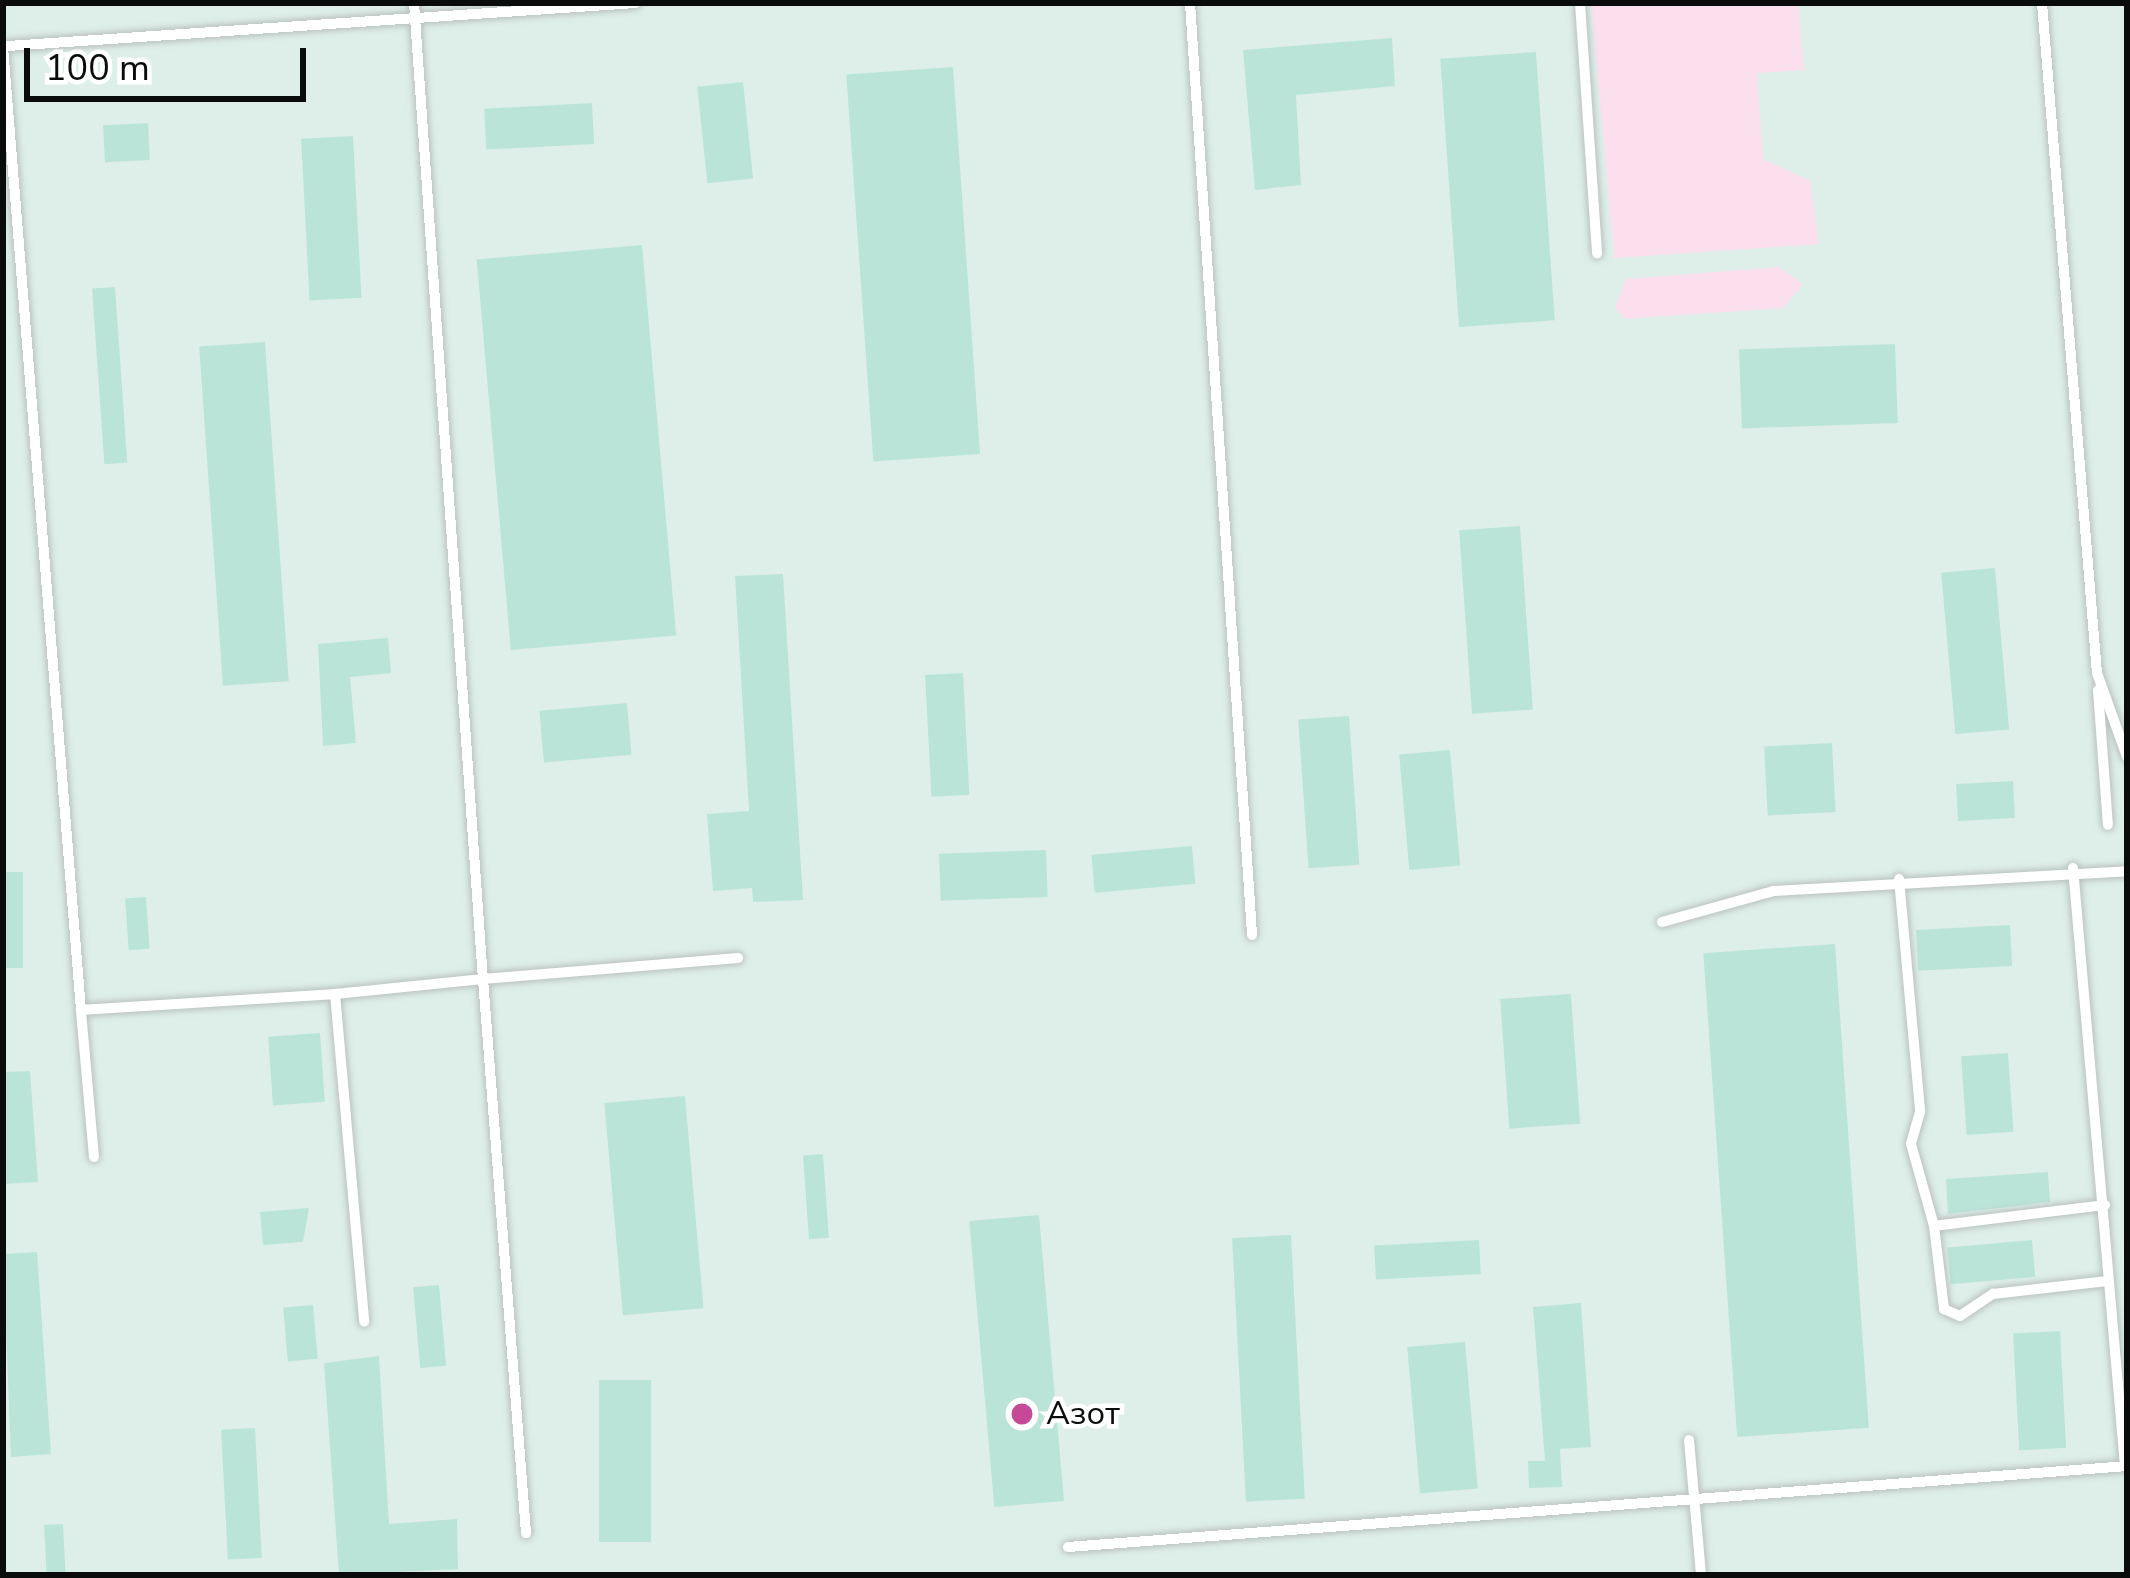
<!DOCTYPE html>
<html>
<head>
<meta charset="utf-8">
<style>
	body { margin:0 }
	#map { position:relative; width:2130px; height:1578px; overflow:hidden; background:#f2faf7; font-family:"Nunito Sans",sans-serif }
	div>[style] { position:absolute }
	.built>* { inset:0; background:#deefea; transform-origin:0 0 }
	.green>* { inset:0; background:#fbdfed }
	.building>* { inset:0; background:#bbe4d9; transform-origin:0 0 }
	.roads { filter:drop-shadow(0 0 3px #bac2bf) drop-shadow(0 0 3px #bac2bf) }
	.lane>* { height:10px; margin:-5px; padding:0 5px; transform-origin:5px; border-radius:5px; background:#fff }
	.dots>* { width:33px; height:33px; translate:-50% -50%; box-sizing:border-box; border:6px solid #fff; border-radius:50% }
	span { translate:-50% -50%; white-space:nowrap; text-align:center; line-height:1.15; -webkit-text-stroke:9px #fff; paint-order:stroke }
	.poi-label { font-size:33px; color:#090c0b }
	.left { translate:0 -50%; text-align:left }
	.frame { position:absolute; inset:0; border:6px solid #090c0b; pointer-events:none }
	.scale { position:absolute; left:24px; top:48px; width:282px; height:54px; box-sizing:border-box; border:6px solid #090c0b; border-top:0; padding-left:15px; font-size:36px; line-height:42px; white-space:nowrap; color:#090c0b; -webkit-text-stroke:9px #fff; paint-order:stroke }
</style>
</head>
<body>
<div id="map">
	<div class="built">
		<div style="left:3px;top:3px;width:2124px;height:1572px"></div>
	</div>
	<div class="green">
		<div style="clip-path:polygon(1591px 3px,1798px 3px,1804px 70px,1757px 73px,1763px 159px,1810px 181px,1819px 244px,1614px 258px)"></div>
		<div style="clip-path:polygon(1779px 267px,1803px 284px,1783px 308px,1625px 319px,1615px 308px,1626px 279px)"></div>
	</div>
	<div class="building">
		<div style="clip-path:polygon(1392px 38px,1395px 86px,1296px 95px,1301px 185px,1255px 190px,1243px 50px)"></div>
		<div style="left:1536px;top:52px;width:269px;height:96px;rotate:86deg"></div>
		<div style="left:953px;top:67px;width:388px;height:107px;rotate:86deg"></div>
		<div style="left:743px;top:82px;width:97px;height:46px;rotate:84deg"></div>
		<div style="left:592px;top:103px;width:41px;height:108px;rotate:87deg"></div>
		<div style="left:148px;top:123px;width:37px;height:45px;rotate:87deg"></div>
		<div style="left:353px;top:136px;width:162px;height:52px;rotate:87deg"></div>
		<div style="left:642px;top:245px;width:392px;height:166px;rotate:85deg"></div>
		<div style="left:115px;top:287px;width:176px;height:23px;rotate:86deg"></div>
		<div style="left:265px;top:342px;width:340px;height:66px;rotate:86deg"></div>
		<div style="left:1895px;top:344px;width:79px;height:156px;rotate:88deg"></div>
		<div style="left:1520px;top:526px;width:184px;height:61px;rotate:86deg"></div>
		<div style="left:1995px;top:568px;width:162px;height:54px;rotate:85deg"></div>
		<div style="clip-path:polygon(783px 574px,803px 900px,753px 902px,752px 888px,713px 891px,707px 814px,749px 811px,735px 576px)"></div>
		<div style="clip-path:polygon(388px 638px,391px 673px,350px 677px,356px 743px,323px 746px,318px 644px)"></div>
		<div style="left:963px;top:673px;width:122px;height:38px;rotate:87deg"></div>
		<div style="left:627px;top:703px;width:52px;height:88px;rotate:85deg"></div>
		<div style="left:1349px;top:716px;width:149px;height:51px;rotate:86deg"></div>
		<div style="left:1832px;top:743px;width:69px;height:68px;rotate:87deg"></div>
		<div style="left:1450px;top:750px;width:116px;height:51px;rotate:85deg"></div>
		<div style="left:2013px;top:781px;width:37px;height:57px;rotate:87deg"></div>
		<div style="left:1192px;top:846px;width:38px;height:101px;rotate:85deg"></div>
		<div style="left:1046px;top:850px;width:47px;height:107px;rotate:88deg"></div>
		<div style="left:3px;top:872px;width:20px;height:96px"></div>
		<div style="left:146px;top:897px;width:52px;height:21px;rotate:86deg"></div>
		<div style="left:2010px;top:925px;width:41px;height:94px;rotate:87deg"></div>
		<div style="left:1835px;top:944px;width:485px;height:132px;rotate:86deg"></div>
		<div style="left:1571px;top:994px;width:130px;height:71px;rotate:86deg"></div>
		<div style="left:320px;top:1033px;width:69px;height:52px;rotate:86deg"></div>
		<div style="left:2008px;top:1053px;width:79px;height:47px;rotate:86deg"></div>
		<div style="clip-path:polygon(30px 1071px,38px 1182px,3px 1184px,3px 1072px)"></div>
		<div style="left:685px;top:1096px;width:213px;height:81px;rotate:85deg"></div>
		<div style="left:823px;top:1154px;width:84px;height:20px;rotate:86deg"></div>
		<div style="clip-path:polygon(2048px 1172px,2050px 1202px,1948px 1214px,1946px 1179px)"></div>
		<div style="clip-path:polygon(309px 1208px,303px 1242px,263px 1245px,260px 1212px)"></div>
		<div style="left:1039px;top:1215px;width:287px;height:70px;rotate:85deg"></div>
		<div style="left:1291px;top:1235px;width:264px;height:59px;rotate:87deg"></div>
		<div style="left:1479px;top:1240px;width:34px;height:105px;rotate:87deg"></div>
		<div style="left:2032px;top:1240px;width:37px;height:85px;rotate:85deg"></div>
		<div style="clip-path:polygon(37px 1252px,51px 1454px,11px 1457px,3px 1254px)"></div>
		<div style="left:439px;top:1285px;width:81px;height:26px;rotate:85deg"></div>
		<div style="clip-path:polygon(1581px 1303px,1591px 1447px,1560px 1449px,1562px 1487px,1529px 1488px,1528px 1461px,1545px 1461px,1533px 1307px)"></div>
		<div style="left:313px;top:1305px;width:54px;height:30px;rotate:85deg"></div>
		<div style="left:2060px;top:1331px;width:117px;height:47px;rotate:87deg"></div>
		<div style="left:1465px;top:1342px;width:147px;height:58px;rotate:85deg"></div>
		<div style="clip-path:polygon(379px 1356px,389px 1524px,457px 1519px,458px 1569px,339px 1575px,324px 1363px)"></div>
		<div style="left:651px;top:1380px;width:162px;height:52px;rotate:90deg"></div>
		<div style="left:255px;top:1428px;width:130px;height:34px;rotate:87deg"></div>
		<div style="left:63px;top:1524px;width:51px;height:19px;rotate:87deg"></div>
	</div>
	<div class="roads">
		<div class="lane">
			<div style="left:414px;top:3px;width:978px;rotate:85.96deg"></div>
			<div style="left:483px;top:979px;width:256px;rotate:-4.7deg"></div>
			<div style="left:1190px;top:3px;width:934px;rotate:86.19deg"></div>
			<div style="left:1580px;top:3px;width:251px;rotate:86.1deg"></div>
			<div style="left:2042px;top:3px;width:672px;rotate:85.31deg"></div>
			<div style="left:2097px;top:673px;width:89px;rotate:70.3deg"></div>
			<div style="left:8px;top:46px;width:629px;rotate:-3.92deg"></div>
			<div style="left:3px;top:47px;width:966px;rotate:85.37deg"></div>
			<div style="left:2098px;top:690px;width:135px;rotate:85.8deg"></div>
			<div style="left:2073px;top:868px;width:600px;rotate:85.03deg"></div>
			<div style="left:1899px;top:879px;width:234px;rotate:84.8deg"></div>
			<div style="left:1920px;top:1112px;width:33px;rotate:106deg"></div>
			<div style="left:1911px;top:1144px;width:85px;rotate:74.3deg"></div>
			<div style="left:1662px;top:922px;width:116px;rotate:-15.5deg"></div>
			<div style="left:1774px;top:891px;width:354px;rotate:-3.2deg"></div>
			<div style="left:335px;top:994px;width:149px;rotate:-5.8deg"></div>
			<div style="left:483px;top:979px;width:556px;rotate:85.56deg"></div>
			<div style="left:94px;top:1157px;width:148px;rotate:-95.1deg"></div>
			<div style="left:81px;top:1010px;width:255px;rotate:-3.6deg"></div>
			<div style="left:335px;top:994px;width:329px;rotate:84.9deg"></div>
			<div style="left:2105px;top:1205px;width:172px;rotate:173deg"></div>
			<div style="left:1934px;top:1226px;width:84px;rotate:83.1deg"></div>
			<div style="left:1944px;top:1309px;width:17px;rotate:24deg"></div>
			<div style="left:1960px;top:1316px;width:40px;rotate:-34deg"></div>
			<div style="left:1993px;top:1294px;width:115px;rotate:-6.5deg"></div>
			<div style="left:1689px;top:1440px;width:136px;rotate:84.9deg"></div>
			<div style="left:1068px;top:1547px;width:1062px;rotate:-4.37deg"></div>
		</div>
	</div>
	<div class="dots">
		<div style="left:1022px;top:1414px;background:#c64997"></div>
	</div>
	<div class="poi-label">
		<span class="left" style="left:1046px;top:1414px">Азот</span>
	</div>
	<div class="frame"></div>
	<div class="scale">100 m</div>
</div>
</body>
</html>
